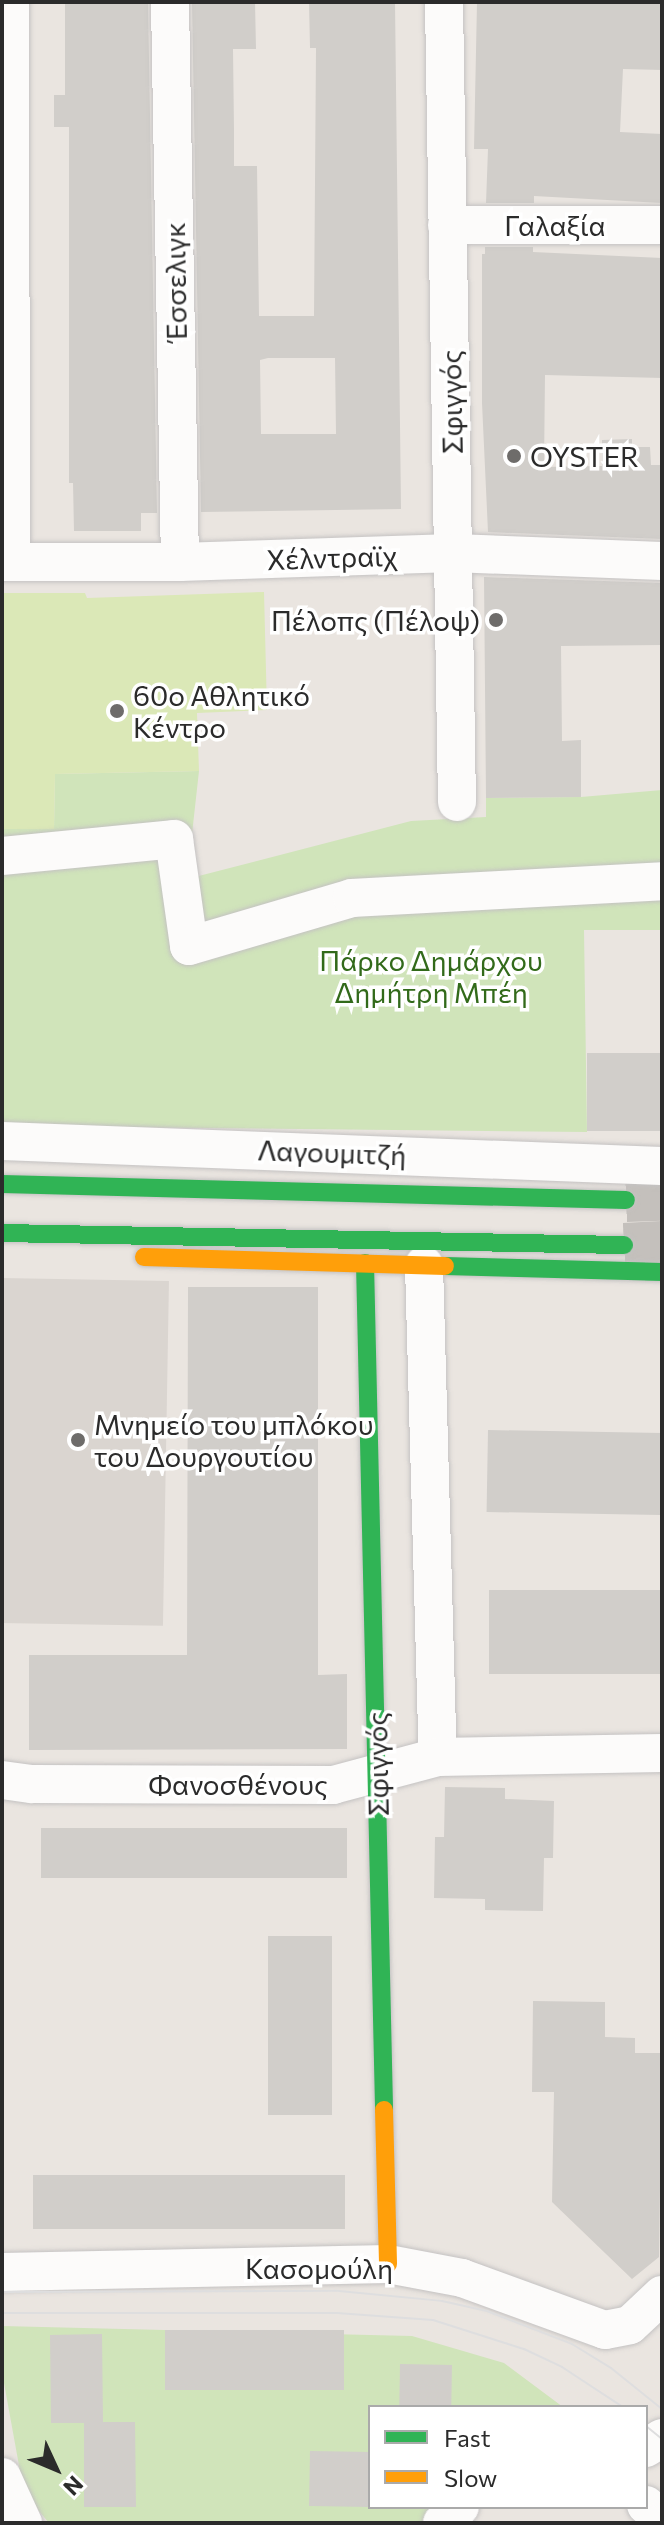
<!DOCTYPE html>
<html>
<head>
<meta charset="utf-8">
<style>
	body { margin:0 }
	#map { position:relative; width:664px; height:2525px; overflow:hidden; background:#eae5e0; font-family:Commissioner,sans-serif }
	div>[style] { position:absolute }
	.green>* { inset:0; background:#d0e4ba }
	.pitch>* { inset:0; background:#dbe8b7 }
	.plaza>* { inset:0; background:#dad5d0; transform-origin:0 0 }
	.building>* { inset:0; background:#d1ceca; transform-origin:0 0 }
	.primary-tunnel>* { height:44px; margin-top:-22px; transform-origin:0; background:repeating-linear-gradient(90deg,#c4c0bc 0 44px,transparent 0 66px) }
	.roads { filter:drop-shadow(0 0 2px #c4c2c2) drop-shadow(0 0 2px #c4c2c2) }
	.street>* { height:38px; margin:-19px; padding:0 19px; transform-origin:19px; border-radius:19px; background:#fcfbfa }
	.fast>* { height:18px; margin:-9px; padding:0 9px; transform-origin:9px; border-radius:9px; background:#30b455 }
	.slow>* { height:18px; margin:-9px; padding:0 9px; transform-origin:9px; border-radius:9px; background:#ff9f0a }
	.tram>* { height:2px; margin:-1px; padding:0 1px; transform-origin:1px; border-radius:1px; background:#dededf }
	.dots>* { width:22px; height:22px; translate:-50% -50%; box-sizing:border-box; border:4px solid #fff; border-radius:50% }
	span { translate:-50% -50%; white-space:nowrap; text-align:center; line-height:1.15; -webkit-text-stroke:7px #fff; paint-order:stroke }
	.street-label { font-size:28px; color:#2b2b2b }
	.poi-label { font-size:28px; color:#2b2b2b }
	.left { translate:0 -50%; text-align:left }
	.right { translate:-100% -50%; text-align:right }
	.park-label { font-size:28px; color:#326a1a }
	.frame { position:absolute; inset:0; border:4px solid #2b2b2b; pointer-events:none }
	.legend { position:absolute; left:368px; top:2405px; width:280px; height:104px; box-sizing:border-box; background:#fff; border:2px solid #aaa; margin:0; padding:10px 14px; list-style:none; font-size:24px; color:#2b2b2b }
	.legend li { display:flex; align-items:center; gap:16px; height:40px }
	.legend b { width:40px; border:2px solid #aaa }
	.north { position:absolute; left:16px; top:2429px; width:80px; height:80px; -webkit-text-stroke:6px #fff; paint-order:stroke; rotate:134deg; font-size:22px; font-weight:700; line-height:32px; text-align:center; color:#2b2b2b }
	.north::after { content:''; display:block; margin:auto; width:28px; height:36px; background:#2b2b2b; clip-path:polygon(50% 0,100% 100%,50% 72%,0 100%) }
</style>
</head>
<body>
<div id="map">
	<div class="green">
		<div style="clip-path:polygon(199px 771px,187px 879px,411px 821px,486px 817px,486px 798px,581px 797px,662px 790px,662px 930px,584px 930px,587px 1132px,2px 1126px,2px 829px,54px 829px,55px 774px)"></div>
		<div style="clip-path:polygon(2px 2326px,412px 2336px,504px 2363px,563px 2407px,370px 2407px,370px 2507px,443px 2507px,425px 2523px,49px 2523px,24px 2493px,2px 2372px)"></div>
	</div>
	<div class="pitch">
		<div style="clip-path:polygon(264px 592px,267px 710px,197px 713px,199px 771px,55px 774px,54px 829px,2px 829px,2px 593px,85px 593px,87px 598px)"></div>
	</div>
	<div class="plaza">
		<div style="left:2px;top:1278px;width:167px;height:345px;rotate:1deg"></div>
	</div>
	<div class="building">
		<div style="clip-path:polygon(65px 2px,148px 2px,157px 513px,141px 513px,141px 531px,74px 531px,73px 483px,69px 483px,69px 127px,54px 127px,54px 95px,65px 95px)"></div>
		<div style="clip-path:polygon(evenodd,192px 2px,255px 2px,256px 49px,233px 49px,234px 130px,234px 166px,257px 166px,259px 316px,314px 316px,316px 48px,310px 48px,309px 2px,395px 2px,401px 509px,201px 512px,192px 2px,268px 358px,335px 358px,336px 434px,261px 434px,260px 360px,268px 358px)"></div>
		<div style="clip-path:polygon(477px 2px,662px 2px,662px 70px,623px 69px,620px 132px,662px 134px,662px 203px,534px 196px,534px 203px,486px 203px,488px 149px,474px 149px)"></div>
		<div style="clip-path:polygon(485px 247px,533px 247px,533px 252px,662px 258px,662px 378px,545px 375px,544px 467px,602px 466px,602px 440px,632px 439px,632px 447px,650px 447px,651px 465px,662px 465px,662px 539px,488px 532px,482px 403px,482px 254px,485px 254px)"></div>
		<div style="clip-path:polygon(484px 577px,662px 583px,662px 645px,561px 646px,562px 741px,581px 740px,581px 797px,486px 798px)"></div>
		<div style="left:662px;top:1053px;width:78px;height:75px;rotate:90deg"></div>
		<div style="clip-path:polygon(188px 1287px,318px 1287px,318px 1675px,347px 1674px,347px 1749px,29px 1750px,29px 1655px,187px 1655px)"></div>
		<div style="left:488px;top:1430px;width:174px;height:82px;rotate:1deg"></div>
		<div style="left:489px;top:1590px;width:173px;height:84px"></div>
		<div style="clip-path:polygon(445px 1787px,505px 1788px,505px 1799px,554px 1801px,553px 1858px,544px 1858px,543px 1911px,485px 1910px,485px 1899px,434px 1898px,435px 1837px,444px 1837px)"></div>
		<div style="left:41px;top:1828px;width:306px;height:50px"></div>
		<div style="left:268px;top:1936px;width:64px;height:179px"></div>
		<div style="clip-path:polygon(533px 2001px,605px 2002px,605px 2037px,635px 2038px,635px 2053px,662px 2053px,659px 2257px,632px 2279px,552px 2202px,554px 2092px,532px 2092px)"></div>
		<div style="left:33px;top:2175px;width:312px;height:54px"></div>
		<div style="left:165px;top:2330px;width:179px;height:60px"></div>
		<div style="clip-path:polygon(102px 2334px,103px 2422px,135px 2422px,136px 2507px,84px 2507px,84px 2423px,51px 2423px,50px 2335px)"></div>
		<div style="left:400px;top:2364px;width:52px;height:43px;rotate:1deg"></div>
		<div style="left:310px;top:2451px;width:60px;height:55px;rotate:1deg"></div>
	</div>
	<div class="primary-tunnel">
		<div style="left:626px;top:1200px;width:36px;rotate:-2deg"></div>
		<div style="left:624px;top:1245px;width:38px;rotate:-3deg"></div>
	</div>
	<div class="roads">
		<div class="street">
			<div style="left:10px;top:2px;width:560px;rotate:89.9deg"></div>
			<div style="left:170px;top:2px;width:560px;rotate:88.98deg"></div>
			<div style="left:444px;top:2px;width:800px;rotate:89.07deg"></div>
			<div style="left:447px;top:225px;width:215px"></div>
			<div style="left:2px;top:562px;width:178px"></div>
			<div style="left:180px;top:562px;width:273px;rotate:-1.9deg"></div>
			<div style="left:453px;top:553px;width:209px;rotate:2.2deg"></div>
			<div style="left:2px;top:856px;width:173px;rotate:-5.6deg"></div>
			<div style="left:174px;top:839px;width:108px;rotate:82deg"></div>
			<div style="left:189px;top:946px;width:170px;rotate:-16.4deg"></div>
			<div style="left:352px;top:898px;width:310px;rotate:-3.1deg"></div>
			<div style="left:2px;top:1141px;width:660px;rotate:2.17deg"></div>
			<div style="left:424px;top:1265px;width:492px;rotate:88.4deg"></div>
			<div style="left:2px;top:1780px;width:30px;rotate:8deg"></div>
			<div style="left:32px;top:1784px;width:301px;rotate:0.2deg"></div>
			<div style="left:333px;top:1785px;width:109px;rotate:-14.9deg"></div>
			<div style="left:438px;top:1757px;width:224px;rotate:-1deg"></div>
			<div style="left:2px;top:2272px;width:386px;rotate:-1.2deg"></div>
			<div style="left:388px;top:2264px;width:75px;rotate:10.7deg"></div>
			<div style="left:462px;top:2278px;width:152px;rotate:20deg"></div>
			<div style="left:605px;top:2330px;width:25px;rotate:-11deg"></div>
			<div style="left:630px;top:2325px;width:44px;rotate:-43.2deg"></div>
			<div style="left:646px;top:2448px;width:19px;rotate:-32deg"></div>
			<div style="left:2px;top:2477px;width:51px;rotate:65.5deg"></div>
			<div style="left:646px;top:2505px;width:21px;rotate:41deg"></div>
			<div style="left:442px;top:2523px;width:24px;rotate:-42deg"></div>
		</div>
		<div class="fast">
			<div style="left:2px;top:1184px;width:624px;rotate:1.47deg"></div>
			<div style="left:2px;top:1233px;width:622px;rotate:1.11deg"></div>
			<div style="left:365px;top:1263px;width:847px;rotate:88.71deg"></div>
			<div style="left:445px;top:1266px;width:217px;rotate:1.6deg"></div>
		</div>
		<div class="slow">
			<div style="left:144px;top:1257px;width:301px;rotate:1.7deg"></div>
			<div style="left:384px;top:2110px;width:154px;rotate:88.5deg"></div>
		</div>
	</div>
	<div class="tram">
		<div style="left:2px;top:2292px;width:337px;rotate:-0.2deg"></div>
		<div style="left:339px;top:2291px;width:103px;rotate:5.5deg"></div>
		<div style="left:442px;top:2301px;width:46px;rotate:12.5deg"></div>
		<div style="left:487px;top:2311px;width:91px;rotate:21.2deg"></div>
		<div style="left:572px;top:2344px;width:46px;rotate:31.6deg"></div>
		<div style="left:611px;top:2368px;width:65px;rotate:38.8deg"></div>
		<div style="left:2px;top:2313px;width:335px"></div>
		<div style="left:337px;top:2313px;width:96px;rotate:4.2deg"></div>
		<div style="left:433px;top:2320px;width:96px;rotate:17.7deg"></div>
		<div style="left:524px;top:2349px;width:42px;rotate:25.3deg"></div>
		<div style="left:562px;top:2367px;width:73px;rotate:33.3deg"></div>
		<div style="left:646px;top:2426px;width:21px;rotate:39deg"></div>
	</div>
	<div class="dots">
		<div style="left:514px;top:456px;background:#6e6c6a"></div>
		<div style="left:496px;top:620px;background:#6e6c6a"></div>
		<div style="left:117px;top:711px;background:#6e6c6a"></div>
		<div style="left:78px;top:1440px;background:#6e6c6a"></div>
	</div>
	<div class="street-label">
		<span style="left:555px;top:225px">Γαλαξία</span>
		<span style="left:175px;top:282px;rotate:-91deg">Έσσελιγκ</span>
		<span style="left:451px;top:402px;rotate:-91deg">Σφιγγός</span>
		<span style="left:332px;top:557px;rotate:-2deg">Χέλντραϊχ</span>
		<span style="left:332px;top:1152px;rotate:2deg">Λαγουμιτζή</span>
		<span style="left:377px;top:1764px;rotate:-91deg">Σφιγγός</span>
		<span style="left:238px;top:1784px">Φανοσθένους</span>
		<span style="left:319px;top:2268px">Κασομούλη</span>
	</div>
	<div class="poi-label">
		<span class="left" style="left:530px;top:456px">OYSTER</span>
		<span class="right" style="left:480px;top:620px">Πέλοπς (Πέλοψ)</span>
		<span class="left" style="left:133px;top:711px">60ο Αθλητικό<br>Κέντρο</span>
		<span class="left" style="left:94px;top:1440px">Μνημείο του μπλόκου<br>του Δουργουτίου</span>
	</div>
	<div class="park-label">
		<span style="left:431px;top:976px">Πάρκο Δημάρχου<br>Δημήτρη Μπέη</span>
	</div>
	<div class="frame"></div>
	<ul class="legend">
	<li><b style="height:10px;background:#30b455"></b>Fast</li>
	<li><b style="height:10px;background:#ff9f0a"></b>Slow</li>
	</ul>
	<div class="north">N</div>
</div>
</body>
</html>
